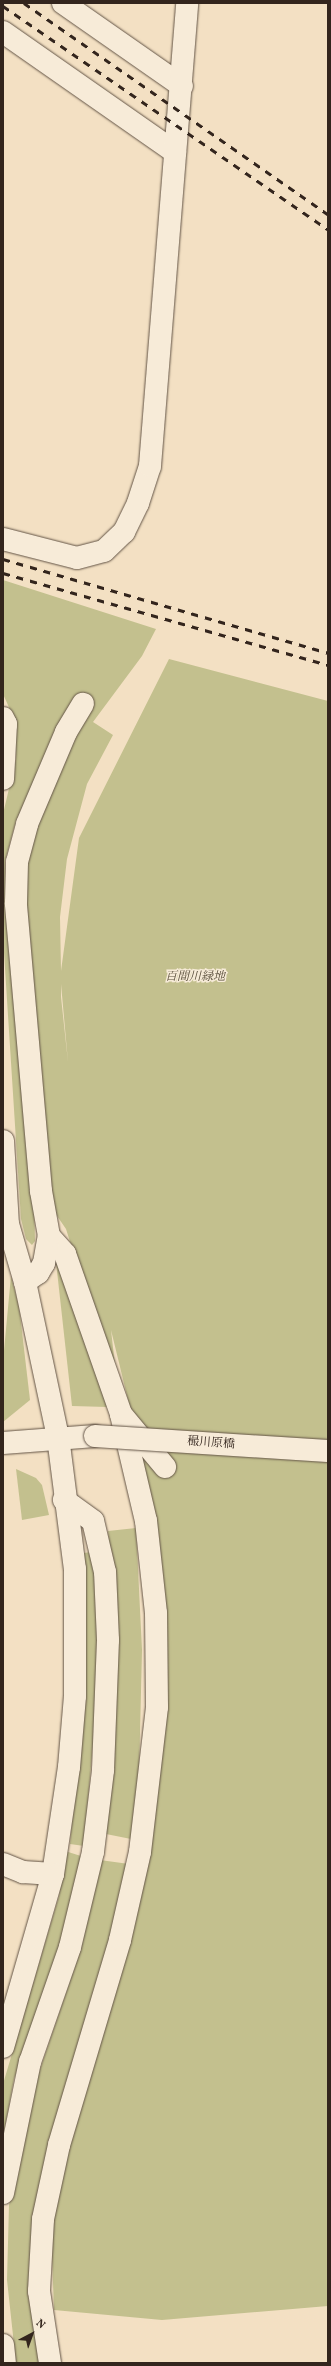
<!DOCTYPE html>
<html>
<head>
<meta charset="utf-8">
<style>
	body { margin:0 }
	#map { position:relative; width:331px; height:2366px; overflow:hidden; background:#f3e0c3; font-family:Vollkorn,"Noto Serif JP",serif }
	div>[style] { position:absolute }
	.green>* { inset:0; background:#c3c08e }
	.roads { filter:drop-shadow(0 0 1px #635446) drop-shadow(0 0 1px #635446) }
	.minor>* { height:22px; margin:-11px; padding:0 11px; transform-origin:11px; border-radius:11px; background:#f7ebd8 }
	.tertiary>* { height:22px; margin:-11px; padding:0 11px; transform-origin:11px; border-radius:11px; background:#f7ebd8 }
	.rail>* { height:3px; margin-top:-1.5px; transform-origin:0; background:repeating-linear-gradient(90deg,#33251d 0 7px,transparent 0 14px) }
	.bridges { filter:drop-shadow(0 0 1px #635446) drop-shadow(0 0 1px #635446) }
	.tertiary-bridge>* { height:22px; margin:-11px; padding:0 11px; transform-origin:11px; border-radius:11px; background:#f7ebd8 }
	span { translate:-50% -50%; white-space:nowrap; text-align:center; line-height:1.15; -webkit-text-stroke:3px #f7ebd8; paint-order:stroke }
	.park-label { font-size:12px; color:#574c39; font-style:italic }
	.street-label { font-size:12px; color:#33251d }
	.frame { position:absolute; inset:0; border:4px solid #33251d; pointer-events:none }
	.north { position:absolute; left:12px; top:2314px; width:40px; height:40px; -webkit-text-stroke:3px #f7ebd8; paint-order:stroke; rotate:41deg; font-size:11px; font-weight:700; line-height:16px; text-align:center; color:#33251d }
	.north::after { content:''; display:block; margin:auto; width:14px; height:18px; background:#33251d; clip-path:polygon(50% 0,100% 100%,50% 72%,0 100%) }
</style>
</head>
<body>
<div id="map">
	<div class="green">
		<div style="clip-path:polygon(evenodd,3px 580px,156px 629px,142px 656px,93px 722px,113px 735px,87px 784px,67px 859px,60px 917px,61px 971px,79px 838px,169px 659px,328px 701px,328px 2306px,162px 2320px,54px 2310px,51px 2227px,164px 1697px,131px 1412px,111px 1330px,116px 1374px,112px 1374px,66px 1229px,51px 1207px,23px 863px,56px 733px,16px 821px,5px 861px,34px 1202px,35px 1241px,32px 1245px,26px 1239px,21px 1219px,3px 937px,3px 814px,16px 759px,16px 723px,3px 694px,3px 580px,61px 983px,61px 984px,68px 1062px,61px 997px,61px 983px)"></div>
		<div style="clip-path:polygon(56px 1262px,59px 1262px,107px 1407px,72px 1406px)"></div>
		<div style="clip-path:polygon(11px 1276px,19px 1306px,30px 1400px,3px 1422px,3px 1361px)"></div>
		<div style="clip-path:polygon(16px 1469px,36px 1478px,42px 1485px,49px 1515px,22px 1520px)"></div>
		<div style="clip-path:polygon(136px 1528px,142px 1650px,139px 1775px,131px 1839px,101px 1833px,111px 1568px,108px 1531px)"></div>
		<div style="clip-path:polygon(91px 1552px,96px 1578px,101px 1653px,84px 1846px,70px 1844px,86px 1656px,84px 1553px)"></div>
		<div style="clip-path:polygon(65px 1851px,81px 1856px,54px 1970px,14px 2079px,3px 2138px,3px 2084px,59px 1896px)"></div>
		<div style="clip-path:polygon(100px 1860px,129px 1864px,123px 1899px,62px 2099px,43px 2363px,16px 2363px,7px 2280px,9px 2205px,33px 2090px,81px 1949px)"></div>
	</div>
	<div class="roads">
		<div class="minor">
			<div style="left:63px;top:3px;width:145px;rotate:34.9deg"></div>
			<div style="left:3px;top:32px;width:210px;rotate:34.9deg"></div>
			<div style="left:3px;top:718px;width:7px;rotate:63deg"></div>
			<div style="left:6px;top:724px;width:55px;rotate:93.1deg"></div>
			<div style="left:3px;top:1141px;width:83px;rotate:86.6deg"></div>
			<div style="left:8px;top:1224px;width:60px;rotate:73.7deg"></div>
			<div style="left:25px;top:1282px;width:158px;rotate:78deg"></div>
			<div style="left:58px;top:1437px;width:133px;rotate:82.7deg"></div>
			<div style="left:75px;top:1569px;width:127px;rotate:90deg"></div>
			<div style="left:75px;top:1696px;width:71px;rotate:94.8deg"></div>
			<div style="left:69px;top:1767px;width:108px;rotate:98.5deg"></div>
			<div style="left:53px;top:1874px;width:180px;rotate:106.1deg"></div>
			<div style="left:49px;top:1236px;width:24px;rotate:48deg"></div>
			<div style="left:65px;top:1254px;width:170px;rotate:70.7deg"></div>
			<div style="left:121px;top:1414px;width:69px;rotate:50.3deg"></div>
			<div style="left:25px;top:1282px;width:16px;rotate:-35deg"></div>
			<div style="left:38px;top:1273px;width:12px;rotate:-59deg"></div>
			<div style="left:44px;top:1263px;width:27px;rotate:-80deg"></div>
			<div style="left:49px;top:1236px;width:46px;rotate:-100.1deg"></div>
			<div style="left:41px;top:1191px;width:289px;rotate:-95deg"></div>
			<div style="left:16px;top:903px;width:41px;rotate:-88.6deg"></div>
			<div style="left:17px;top:862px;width:39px;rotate:-75deg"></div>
			<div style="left:27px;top:824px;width:100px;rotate:-67deg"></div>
			<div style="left:66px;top:732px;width:33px;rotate:-59deg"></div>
			<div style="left:3px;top:1864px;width:22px;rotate:22deg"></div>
			<div style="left:23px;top:1872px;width:30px;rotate:4deg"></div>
			<div style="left:3px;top:2193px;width:134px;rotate:-78.4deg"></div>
			<div style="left:30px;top:2062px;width:122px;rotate:-70.8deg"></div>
			<div style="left:70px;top:1947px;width:98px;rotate:-76.4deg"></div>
			<div style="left:93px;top:1852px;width:83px;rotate:-83deg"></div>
			<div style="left:103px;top:1770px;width:130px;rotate:-87.8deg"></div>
			<div style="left:108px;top:1640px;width:68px;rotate:-92.5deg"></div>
			<div style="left:105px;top:1572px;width:52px;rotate:-103.2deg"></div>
			<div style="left:93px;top:1521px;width:36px;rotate:-144deg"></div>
			<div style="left:3px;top:2345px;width:18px;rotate:84deg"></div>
			<div style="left:50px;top:2363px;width:73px;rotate:-98.7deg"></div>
			<div style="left:39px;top:2291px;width:72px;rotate:-86.8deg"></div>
			<div style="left:43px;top:2219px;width:76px;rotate:-77.8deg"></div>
			<div style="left:59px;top:2145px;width:214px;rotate:-73.4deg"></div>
			<div style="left:120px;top:1940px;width:90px;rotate:-77.2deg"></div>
			<div style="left:140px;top:1852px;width:146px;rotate:-83.3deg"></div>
			<div style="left:157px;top:1707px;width:94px;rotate:-90.6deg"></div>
			<div style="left:156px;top:1613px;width:93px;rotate:-96.2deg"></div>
			<div style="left:146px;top:1521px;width:110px;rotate:-103.2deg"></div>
		</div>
		<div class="tertiary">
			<div style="left:3px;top:539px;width:76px;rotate:14.4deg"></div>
			<div style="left:77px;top:558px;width:28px;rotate:-15deg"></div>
			<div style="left:104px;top:551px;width:28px;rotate:-44deg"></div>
			<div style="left:124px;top:532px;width:32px;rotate:-64deg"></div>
			<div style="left:138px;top:503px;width:39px;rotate:-72deg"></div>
			<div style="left:150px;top:466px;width:464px;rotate:-85.4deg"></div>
			<div style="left:3px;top:1443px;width:92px;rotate:-4.4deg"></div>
		</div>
	</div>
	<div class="rail">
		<div style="left:24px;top:3px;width:370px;rotate:34.8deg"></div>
		<div style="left:3px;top:6px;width:394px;rotate:34.5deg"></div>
		<div style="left:3px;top:559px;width:338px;rotate:16.1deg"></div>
		<div style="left:3px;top:573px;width:338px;rotate:15.8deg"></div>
	</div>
	<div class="bridges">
		<div class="tertiary-bridge">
			<div style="left:95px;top:1436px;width:233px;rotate:3.7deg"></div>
		</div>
	</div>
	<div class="park-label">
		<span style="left:195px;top:978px">百間川緑地</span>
	</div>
	<div class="street-label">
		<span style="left:211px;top:1444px;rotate:4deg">穝川原橋</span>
	</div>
	<div class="frame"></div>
	<div class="north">N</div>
</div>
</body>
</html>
